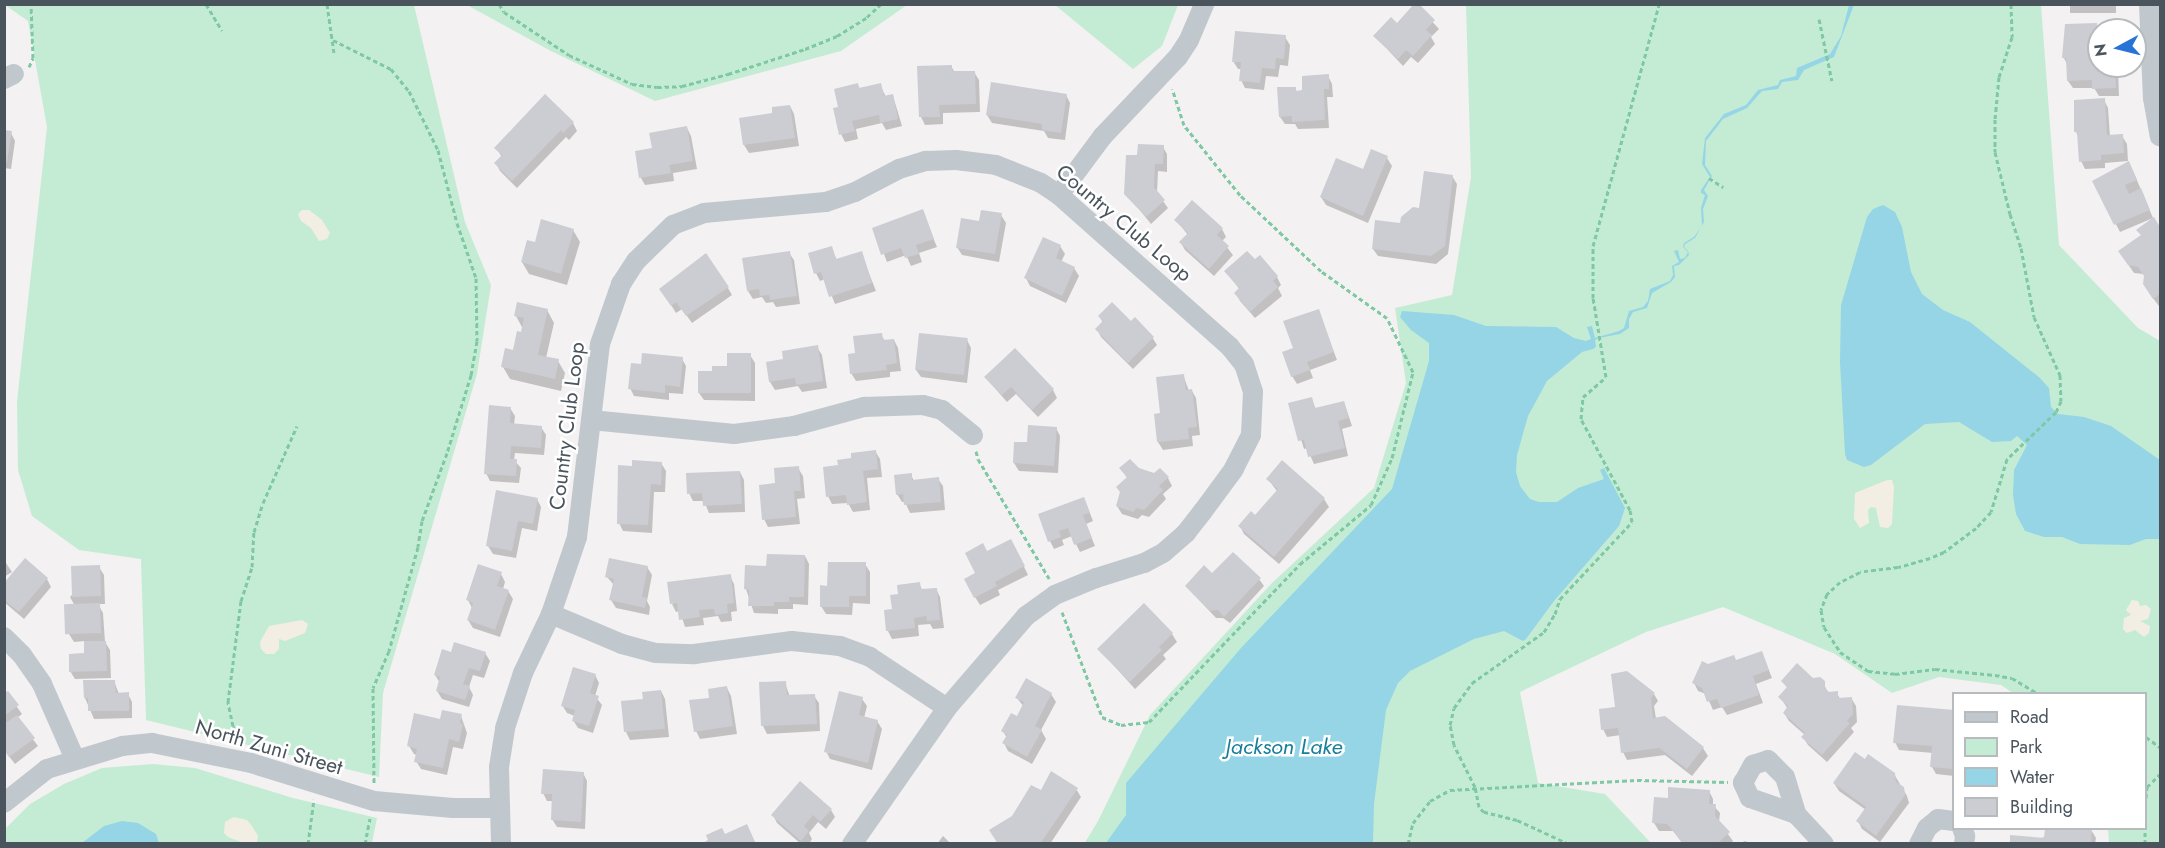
<!DOCTYPE html>
<html>
<head>
<meta charset="utf-8">
<style>
	body { margin:0 }
	#map { position:relative; width:2165px; height:848px; overflow:hidden; background:#f3f1f1; font-family:Jost,sans-serif }
	div>[style] { position:absolute }
	.green>* { inset:0; background:#c4ecd4 }
	.sand>* { inset:0; background:#f3eee4 }
	.water>* { inset:0; background:#95d5e6 }
	.shadow>* { inset:0; background:#0003; transform-origin:0 0 }
	.building>* { inset:0; background:#cbcdd3; transform-origin:0 0 }
	.path>* { height:3px; margin-top:-1.5px; transform-origin:0; background:repeating-linear-gradient(90deg,#7fc8a4 0 4.5px,transparent 0 7.5px) }
	.street>* { height:20px; margin:-10px; padding:0 10px; transform-origin:10px; border-radius:10px; background:#c0c8ce }
	span { translate:-50% -50%; white-space:nowrap; text-align:center; line-height:1.15; -webkit-text-stroke:5px #fff; paint-order:stroke }
	.street-label { font-size:21px; color:#4a545d }
	.water-label { font-size:22px; color:#187f9b; font-style:italic }
	.frame { position:absolute; inset:0; border:6px solid #4a545d; pointer-events:none }
	.legend { position:absolute; left:1952px; top:692px; width:195px; height:138px; box-sizing:border-box; background:#fff; border:2px solid #b7bbbe; margin:0; padding:8px 10px; list-style:none; font-size:18px; color:#4a545d }
	.legend li { display:flex; align-items:center; gap:12px; height:30px }
	.legend b { width:30px; border:2px solid #b7bbbe }
	.north { position:absolute; left:2087px; top:18px; width:60px; height:60px; box-sizing:border-box; background:#fff; border:2px solid #b7bbbe; border-radius:50%; rotate:263deg; font-size:16px; font-weight:700; line-height:24px; text-align:center; color:#4a545d }
	.north::after { content:''; display:block; margin:auto; width:21px; height:27px; background:#2874d6; clip-path:polygon(50% 0,100% 100%,50% 72%,0 100%) }
</style>
</head>
<body>
<div id="map">
	<div class="green">
		<div style="clip-path:polygon(5px 5px,414px 5px,465px 222px,491px 285px,477px 374px,383px 693px,379px 777px,146px 720px,141px 559px,79px 550px,32px 516px,18px 470px,17px 402px,47px 127px,28px 21px)"></div>
		<div style="clip-path:polygon(467px 5px,907px 5px,841px 51px,655px 101px,551px 51px)"></div>
		<div style="clip-path:polygon(1055px 5px,1178px 5px,1162px 46px,1133px 69px)"></div>
		<div style="clip-path:polygon(1466px 5px,2041px 5px,2059px 245px,2138px 328px,2160px 341px,2160px 843px,2109px 843px,2108px 829px,2146px 828px,2146px 694px,2013px 693px,2001px 685px,1939px 677px,1892px 693px,1835px 654px,1723px 607px,1646px 632px,1520px 692px,1538px 783px,1605px 794px,1651px 843px,1084px 844px,1098px 821px,1150px 715px,1272px 583px,1374px 488px,1406px 383px,1395px 308px,1452px 295px,1471px 177px)"></div>
		<div style="clip-path:polygon(153px 764px,195px 768px,293px 798px,377px 818px,372px 843px,5px 844px,5px 829px,30px 804px,64px 784px,102px 768px)"></div>
	</div>
	<div class="sand">
		<div style="clip-path:polygon(302px 210px,309px 210px,322px 220px,330px 233px,327px 239px,319px 241px,311px 228px,301px 221px,298px 214px)"></div>
		<div style="clip-path:polygon(1887px 480px,1892px 480px,1894px 487px,1892px 524px,1888px 528px,1880px 527px,1876px 508px,1871px 507px,1868px 510px,1869px 523px,1860px 528px,1854px 519px,1855px 493px)"></div>
		<div style="clip-path:polygon(2132px 600px,2138px 601px,2140px 606px,2146px 605px,2151px 609px,2148px 619px,2140px 621px,2150px 626px,2149px 633px,2144px 637px,2135px 630px,2127px 633px,2123px 629px,2124px 618px,2131px 615px,2126px 610px)"></div>
		<div style="clip-path:polygon(302px 620px,308px 624px,305px 633px,285px 641px,279px 639px,279px 649px,274px 654px,266px 654px,261px 649px,260px 642px,269px 626px)"></div>
		<div style="clip-path:polygon(234px 817px,247px 820px,252px 826px,258px 836px,257px 842px,244px 843px,228px 837px,224px 833px,225px 822px)"></div>
	</div>
	<div class="water">
		<div style="clip-path:polygon(1849px 5px,1854px 5px,1834px 57px,1804px 70px,1798px 80px,1782px 82px,1778px 89px,1762px 91px,1747px 108px,1723px 119px,1706px 141px,1705px 165px,1712px 176px,1704px 190px,1708px 196px,1703px 209px,1704px 222px,1695px 238px,1685px 244px,1684px 247px,1688px 251px,1689px 255px,1679px 265px,1674px 266px,1675px 277px,1671px 282px,1652px 293px,1647px 308px,1633px 312px,1629px 319px,1629px 328px,1620px 334px,1599px 338px,1595px 340px,1596px 347px,1593px 349px,1582px 352px,1547px 381px,1528px 416px,1517px 455px,1516px 472px,1520px 486px,1530px 499px,1539px 502px,1557px 502px,1578px 488px,1604px 479px,1600px 470px,1604px 468px,1625px 508px,1619px 526px,1554px 601px,1526px 639px,1523px 641px,1504px 631px,1474px 639px,1410px 671px,1398px 683px,1386px 710px,1374px 804px,1373px 843px,1106px 843px,1126px 815px,1126px 783px,1241px 648px,1392px 489px,1429px 361px,1429px 343px,1411px 330px,1400px 317px,1402px 311px,1454px 315px,1486px 326px,1556px 327px,1574px 338px,1586px 341px,1591px 339px,1587px 327px,1592px 326px,1595px 338px,1619px 331px,1624px 328px,1629px 311px,1643px 307px,1648px 301px,1650px 289px,1670px 281px,1673px 275px,1672px 266px,1679px 262px,1674px 251px,1678px 250px,1680px 259px,1685px 258px,1688px 252px,1683px 247px,1684px 243px,1694px 237px,1702px 226px,1701px 208px,1705px 195px,1701px 193px,1701px 190px,1710px 177px,1702px 164px,1705px 138px,1724px 114px,1746px 105px,1758px 90px,1778px 85px,1780px 80px,1796px 76px,1797px 68px,1830px 54px,1841px 36px)"></div>
		<div style="clip-path:polygon(1883px 205px,1895px 212px,1902px 227px,1911px 272px,1922px 294px,1943px 310px,1970px 322px,2040px 378px,2049px 388px,2051px 407px,2058px 414px,2084px 417px,2111px 426px,2160px 460px,2160px 539px,2146px 539px,2130px 545px,2080px 544px,2062px 537px,2044px 537px,2025px 531px,2016px 514px,2013px 495px,2014px 470px,2027px 445px,2017px 436px,2011px 441px,1992px 442px,1959px 422px,1925px 424px,1871px 465px,1864px 467px,1847px 460px,1845px 454px,1840px 362px,1841px 305px,1867px 217px,1873px 209px)"></div>
		<div style="clip-path:polygon(122px 821px,138px 823px,156px 834px,159px 843px,82px 843px,104px 826px)"></div>
	</div>
	<div class="shadow">
		<div style="clip-path:polygon(1416px 4px,1439px 29px,1431px 37px,1435px 44px,1418px 63px,1411px 57px,1403px 66px,1375px 36px,1398px 25px)"></div>
		<div style="left:2116px;top:4px;width:9px;height:46px;rotate:90deg"></div>
		<div style="clip-path:polygon(2096px 25px,2099px 30px,2099px 54px,2095px 48px,2092px 49px,2099px 66px,2116px 66px,2118px 69px,2119px 96px,2099px 96px,2094px 88px,2073px 88px,2068px 81px,2067px 64px,2064px 58px)"></div>
		<div style="clip-path:polygon(1285px 37px,1290px 45px,1288px 66px,1280px 65px,1278px 77px,1266px 76px,1264px 90px,1245px 88px,1241px 80px,1242px 69px,1238px 69px,1233px 61px)"></div>
		<div style="clip-path:polygon(951px 66px,955px 73px,974px 72px,979px 80px,980px 112px,943px 113px,943px 124px,925px 125px,921px 117px)"></div>
		<div style="clip-path:polygon(1328px 76px,1332px 84px,1333px 97px,1327px 97px,1329px 128px,1298px 129px,1295px 124px,1285px 124px,1280px 117px,1295px 88px,1297px 92px,1304px 92px)"></div>
		<div style="clip-path:polygon(858px 85px,860px 89px,880px 85px,886px 97px,893px 96px,902px 126px,886px 130px,882px 123px,856px 129px,858px 139px,845px 142px,841px 134px,839px 108px)"></div>
		<div style="clip-path:polygon(1066px 95px,1070px 103px,1065px 140px,1048px 138px,1044px 131px,992px 123px,987px 115px)"></div>
		<div style="clip-path:polygon(2104px 100px,2108px 108px,2110px 137px,2122px 136px,2127px 144px,2128px 161px,2105px 163px,2105px 168px,2085px 169px,2081px 161px,2079px 138px,2076px 132px)"></div>
		<div style="clip-path:polygon(790px 106px,794px 114px,799px 146px,749px 153px,744px 145px,774px 114px)"></div>
		<div style="clip-path:polygon(573px 123px,577px 131px,569px 140px,566px 137px,517px 188px,500px 171px,496px 163px,502px 157px,496px 148px)"></div>
		<div style="clip-path:polygon(687px 128px,691px 136px,697px 169px,673px 173px,674px 181px,645px 185px,641px 178px,654px 149px)"></div>
		<div style="clip-path:polygon(4px 132px,11px 133px,15px 141px,11px 169px,4px 168px)"></div>
		<div style="clip-path:polygon(1163px 147px,1167px 154px,1167px 172px,1158px 171px,1157px 193px,1168px 208px,1151px 224px,1126px 193px,1138px 157px)"></div>
		<div style="clip-path:polygon(1387px 158px,1392px 166px,1368px 223px,1326px 205px,1321px 197px)"></div>
		<div style="clip-path:polygon(2133px 171px,2153px 218px,2120px 232px,2094px 181px)"></div>
		<div style="clip-path:polygon(1452px 176px,1457px 184px,1448px 254px,1436px 264px,1378px 256px,1373px 249px,1421px 209px)"></div>
		<div style="clip-path:polygon(922px 211px,937px 247px,919px 253px,922px 262px,911px 266px,906px 255px,887px 262px,874px 228px)"></div>
		<div style="clip-path:polygon(4px 214px,6px 217px,5px 244px,4px 244px)"></div>
		<div style="clip-path:polygon(1001px 215px,1006px 223px,999px 262px,962px 255px,957px 247px,980px 223px)"></div>
		<div style="clip-path:polygon(1176px 220px,1222px 229px,1226px 237px,1222px 241px,1233px 255px,1214px 276px,1185px 250px,1181px 243px,1188px 235px)"></div>
		<div style="clip-path:polygon(2153px 220px,2160px 230px,2159px 306px,2149px 293px,2144px 274px,2134px 273px,2125px 260px)"></div>
		<div style="clip-path:polygon(573px 230px,580px 242px,567px 285px,529px 274px,522px 262px,536px 244px)"></div>
		<div style="clip-path:polygon(1060px 246px,1065px 254px,1061px 262px,1074px 268px,1079px 276px,1066px 303px,1030px 286px,1026px 278px)"></div>
		<div style="clip-path:polygon(831px 248px,837px 260px,861px 253px,876px 291px,835px 304px,825px 279px,820px 281px,816px 273px)"></div>
		<div style="clip-path:polygon(789px 253px,794px 260px,800px 304px,776px 307px,773px 302px,766px 303px,762px 297px,753px 299px,748px 291px)"></div>
		<div style="clip-path:polygon(1226px 271px,1277px 277px,1281px 285px,1278px 288px,1282px 296px,1255px 318px,1240px 301px,1236px 293px,1240px 290px)"></div>
		<div style="clip-path:polygon(728px 288px,732px 295px,692px 323px,682px 309px,676px 313px,666px 297px)"></div>
		<div style="clip-path:polygon(547px 310px,554px 323px,546px 358px,558px 361px,565px 373px,561px 391px,510px 379px,503px 367px,522px 334px,523px 329px,516px 316px)"></div>
		<div style="clip-path:polygon(1318px 311px,1337px 360px,1310px 370px,1313px 378px,1297px 384px,1292px 376px,1295px 349px)"></div>
		<div style="clip-path:polygon(1100px 317px,1131px 323px,1152px 337px,1157px 345px,1133px 369px,1101px 337px,1097px 329px,1103px 323px)"></div>
		<div style="clip-path:polygon(881px 335px,885px 341px,894px 340px,898px 348px,901px 371px,890px 372px,890px 377px,856px 381px,851px 373px,856px 354px)"></div>
		<div style="clip-path:polygon(967px 340px,971px 348px,967px 383px,921px 377px,916px 370px)"></div>
		<div style="clip-path:polygon(817px 347px,822px 355px,827px 388px,802px 392px,798px 386px,775px 390px,770px 382px,767px 363px,785px 360px)"></div>
		<div style="clip-path:polygon(750px 355px,755px 363px,755px 401px,704px 400px,699px 393px,713px 372px,728px 368px)"></div>
		<div style="clip-path:polygon(682px 359px,686px 366px,683px 394px,669px 393px,669px 400px,634px 396px,630px 388px)"></div>
		<div style="clip-path:polygon(1183px 375px,1189px 391px,1192px 391px,1196px 398px,1200px 435px,1192px 436px,1193px 446px,1163px 450px,1158px 442px,1155px 415px,1161px 414px)"></div>
		<div style="clip-path:polygon(986px 378px,1053px 390px,1057px 398px,1038px 417px,1016px 394px,1007px 402px)"></div>
		<div style="clip-path:polygon(1311px 399px,1316px 409px,1344px 402px,1352px 426px,1342px 429px,1348px 456px,1314px 464px,1307px 448px,1304px 449px,1290px 404px)"></div>
		<div style="clip-path:polygon(510px 408px,515px 416px,514px 425px,541px 427px,546px 435px,544px 455px,515px 453px,514px 460px,521px 468px,519px 483px,490px 481px,486px 473px)"></div>
		<div style="clip-path:polygon(1056px 428px,1060px 436px,1058px 473px,1019px 471px,1014px 463px)"></div>
		<div style="clip-path:polygon(875px 451px,880px 459px,882px 477px,867px 478px,870px 510px,853px 512px,848px 503px,832px 504px,828px 496px,840px 466px)"></div>
		<div style="clip-path:polygon(661px 463px,666px 471px,665px 492px,654px 492px,652px 533px,623px 531px,619px 523px,633px 468px)"></div>
		<div style="clip-path:polygon(798px 468px,803px 476px,805px 498px,797px 499px,800px 524px,768px 527px,764px 519px,776px 485px)"></div>
		<div style="clip-path:polygon(1121px 469px,1138px 470px,1168px 478px,1172px 486px,1163px 494px,1166px 499px,1149px 517px,1142px 515px,1138px 519px,1122px 514px,1117px 506px,1128px 479px)"></div>
		<div style="clip-path:polygon(740px 472px,744px 480px,745px 512px,709px 513px,704px 501px,693px 501px,689px 493px)"></div>
		<div style="clip-path:polygon(911px 475px,914px 481px,938px 479px,943px 486px,945px 510px,910px 513px,905px 502px,902px 502px,897px 494px)"></div>
		<div style="clip-path:polygon(1268px 479px,1324px 499px,1329px 507px,1279px 564px,1244px 534px,1240px 526px,1256px 517px,1277px 491px)"></div>
		<div style="clip-path:polygon(1084px 498px,1093px 521px,1086px 524px,1095px 546px,1080px 552px,1072px 536px,1062px 540px,1064px 545px,1054px 549px,1050px 541px)"></div>
		<div style="clip-path:polygon(537px 499px,541px 507px,537px 531px,522px 528px,516px 558px,493px 554px,488px 546px)"></div>
		<div style="clip-path:polygon(1015px 548px,1028px 575px,998px 590px,1000px 595px,980px 605px,975px 597px,977px 574px,987px 553px)"></div>
		<div style="clip-path:polygon(805px 556px,809px 564px,808px 605px,793px 604px,793px 609px,778px 609px,778px 614px,754px 613px,746px 589px,768px 568px)"></div>
		<div style="clip-path:polygon(4px 560px,12px 572px,4px 577px)"></div>
		<div style="clip-path:polygon(865px 564px,870px 572px,870px 604px,853px 603px,852px 615px,826px 614px,821px 606px,829px 587px)"></div>
		<div style="clip-path:polygon(99px 567px,104px 575px,105px 604px,98px 604px,103px 613px,105px 642px,110px 650px,111px 678px,75px 679px,70px 671px,85px 655px,85px 641px,74px 642px,69px 634px,75px 606px,70px 597px)"></div>
		<div style="clip-path:polygon(647px 567px,652px 575px,647px 601px,650px 607px,649px 615px,616px 608px,611px 600px,614px 585px,607px 577px)"></div>
		<div style="clip-path:polygon(501px 574px,505px 582px,503px 589px,508px 591px,513px 599px,500px 637px,473px 628px,468px 620px,472px 608px,468px 600px)"></div>
		<div style="clip-path:polygon(1212px 575px,1259px 579px,1264px 586px,1230px 623px,1223px 618px,1216px 618px,1186px 586px)"></div>
		<div style="clip-path:polygon(730px 576px,734px 584px,737px 611px,731px 612px,732px 621px,721px 622px,718px 616px,703px 618px,704px 625px,685px 627px,680px 611px,676px 612px,672px 604px)"></div>
		<div style="clip-path:polygon(47px 579px,51px 587px,24px 619px,4px 602px,4px 585px)"></div>
		<div style="clip-path:polygon(919px 584px,923px 591px,936px 589px,940px 597px,944px 628px,933px 629px,930px 624px,918px 625px,919px 636px,892px 639px,888px 631px,899px 595px)"></div>
		<div style="clip-path:polygon(1172px 634px,1177px 642px,1163px 655px,1166px 659px,1135px 689px,1099px 649px)"></div>
		<div style="clip-path:polygon(485px 653px,490px 661px,484px 678px,473px 675px,469px 687px,473px 695px,469px 707px,442px 699px,437px 691px,440px 683px,435px 675px,452px 654px)"></div>
		<div style="clip-path:polygon(1762px 653px,1772px 678px,1756px 684px,1763px 703px,1727px 715px,1722px 707px,1713px 710px,1706px 694px,1698px 691px,1694px 683px,1708px 666px,1736px 662px)"></div>
		<div style="clip-path:polygon(595px 675px,599px 683px,595px 696px,602px 705px,593px 733px,578px 728px,573px 720px,575px 716px,567px 713px,562px 705px)"></div>
		<div style="clip-path:polygon(1812px 679px,1823px 682px,1828px 693px,1837px 693px,1840px 699px,1851px 698px,1856px 706px,1857px 722px,1851px 728px,1854px 732px,1827px 762px,1808px 745px,1803px 737px,1805px 735px,1789px 721px,1784px 713px,1788px 709px,1780px 697px,1788px 689px,1783px 681px)"></div>
		<div style="clip-path:polygon(114px 681px,119px 694px,128px 694px,132px 702px,132px 718px,94px 719px,85px 698px)"></div>
		<div style="clip-path:polygon(785px 683px,790px 697px,814px 696px,819px 703px,820px 731px,767px 734px,763px 726px,761px 684px)"></div>
		<div style="clip-path:polygon(727px 688px,731px 696px,737px 734px,700px 739px,696px 731px,711px 699px)"></div>
		<div style="clip-path:polygon(661px 691px,665px 699px,669px 737px,630px 740px,626px 732px,623px 703px,645px 701px)"></div>
		<div style="clip-path:polygon(7px 693px,22px 714px,17px 718px,38px 746px,15px 764px,4px 750px,4px 695px)"></div>
		<div style="clip-path:polygon(1051px 694px,1056px 702px,1041px 730px,1046px 739px,1032px 764px,1008px 751px,1004px 743px,1007px 738px,1003px 731px,1017px 719px,1024px 707px,1017px 698px)"></div>
		<div style="clip-path:polygon(1654px 694px,1658px 701px,1654px 706px,1656px 719px,1703px 748px,1708px 756px,1692px 776px,1665px 755px,1627px 760px,1623px 752px,1621px 735px,1607px 737px,1603px 729px)"></div>
		<div style="clip-path:polygon(862px 699px,867px 706px,864px 718px,877px 721px,882px 729px,872px 770px,830px 759px,826px 751px)"></div>
		<div style="clip-path:polygon(1954px 711px,1954px 776px,1936px 774px,1932px 767px,1933px 753px,1899px 750px,1895px 742px)"></div>
		<div style="clip-path:polygon(461px 716px,467px 733px,463px 749px,453px 747px,447px 775px,421px 769px,416px 761px,417px 755px,414px 754px,409px 746px,441px 721px)"></div>
		<div style="clip-path:polygon(1865px 761px,1894px 774px,1907px 796px,1909px 803px,1880px 842px,1862px 829px,1858px 821px,1866px 810px,1839px 791px,1834px 783px)"></div>
		<div style="clip-path:polygon(583px 773px,587px 781px,585px 829px,557px 827px,552px 819px,553px 801px,547px 801px,543px 793px)"></div>
		<div style="clip-path:polygon(1076px 789px,1081px 797px,1050px 844px,999px 844px,1013px 817px,1041px 792px)"></div>
		<div style="clip-path:polygon(1709px 791px,1713px 799px,1713px 805px,1720px 813px,1719px 822px,1733px 841px,1730px 844px,1683px 844px,1673px 831px,1659px 831px,1654px 823px,1670px 800px)"></div>
		<div style="clip-path:polygon(831px 810px,835px 817px,826px 829px,818px 822px,809px 833px,812px 839px,809px 844px,801px 844px,777px 823px,773px 815px)"></div>
		<div style="clip-path:polygon(2090px 828px,2096px 838px,2095px 844px,2011px 844px)"></div>
		<div style="clip-path:polygon(943px 836px,951px 844px,937px 844px)"></div>
		<div style="clip-path:polygon(1744px 841px,1755px 844px,1742px 844px)"></div>
	</div>
	<div class="building">
		<div style="clip-path:polygon(1414px 4px,1419px 4px,1435px 20px,1426px 30px,1432px 35px,1413px 56px,1406px 50px,1398px 59px,1373px 36px,1391px 17px,1397px 23px)"></div>
		<div style="clip-path:polygon(2097px 23px,2099px 66px,2115px 66px,2116px 88px,2092px 89px,2092px 80px,2067px 81px,2066px 58px,2062px 58px,2065px 24px)"></div>
		<div style="clip-path:polygon(1235px 31px,1286px 35px,1284px 59px,1276px 58px,1275px 69px,1262px 68px,1260px 83px,1239px 81px,1241px 62px,1232px 62px)"></div>
		<div style="clip-path:polygon(952px 65px,952px 71px,975px 71px,976px 104px,939px 105px,940px 117px,919px 117px,917px 66px)"></div>
		<div style="clip-path:polygon(1329px 74px,1329px 89px,1324px 89px,1325px 120px,1292px 122px,1292px 116px,1279px 117px,1277px 87px,1296px 87px,1296px 91px,1302px 90px,1302px 76px)"></div>
		<div style="clip-path:polygon(991px 82px,1067px 94px,1061px 133px,1042px 130px,1042px 124px,986px 115px)"></div>
		<div style="clip-path:polygon(858px 83px,859px 88px,881px 83px,884px 96px,893px 94px,898px 119px,880px 123px,879px 115px,852px 121px,855px 131px,839px 135px,833px 108px,838px 107px,834px 89px)"></div>
		<div style="clip-path:polygon(545px 94px,574px 122px,563px 133px,561px 130px,512px 181px,494px 163px,502px 155px,494px 148px)"></div>
		<div style="clip-path:polygon(2105px 98px,2107px 135px,2123px 134px,2124px 153px,2101px 155px,2101px 160px,2079px 162px,2077px 132px,2074px 132px,2074px 100px)"></div>
		<div style="clip-path:polygon(790px 105px,795px 138px,743px 145px,739px 118px,772px 113px,772px 107px)"></div>
		<div style="clip-path:polygon(687px 126px,693px 161px,669px 165px,671px 173px,639px 178px,635px 151px,652px 148px,649px 133px)"></div>
		<div style="clip-path:polygon(4px 130px,12px 131px,7px 162px,4px 161px)"></div>
		<div style="clip-path:polygon(1138px 144px,1164px 145px,1163px 164px,1155px 164px,1154px 187px,1165px 200px,1146px 217px,1124px 194px,1126px 155px,1137px 155px)"></div>
		<div style="clip-path:polygon(1371px 149px,1388px 156px,1363px 216px,1320px 197px,1336px 158px,1363px 169px)"></div>
		<div style="clip-path:polygon(2129px 161px,2137px 180px,2125px 185px,2129px 194px,2141px 188px,2150px 210px,2114px 225px,2092px 181px)"></div>
		<div style="clip-path:polygon(1424px 171px,1453px 175px,1445px 246px,1431px 256px,1372px 249px,1375px 220px,1400px 223px,1401px 217px,1413px 207px,1419px 208px)"></div>
		<div style="clip-path:polygon(1192px 200px,1223px 228px,1217px 235px,1229px 246px,1209px 269px,1179px 242px,1188px 233px,1174px 220px)"></div>
		<div style="clip-path:polygon(923px 209px,934px 239px,916px 245px,919px 254px,905px 258px,901px 248px,881px 255px,872px 228px)"></div>
		<div style="clip-path:polygon(981px 210px,1002px 213px,995px 254px,956px 248px,961px 218px,979px 221px)"></div>
		<div style="clip-path:polygon(2154px 217px,2160px 227px,2160px 294px,2153px 299px,2143px 284px,2144px 276px,2138px 267px,2128px 265px,2118px 251px,2141px 235px,2136px 230px)"></div>
		<div style="clip-path:polygon(541px 219px,574px 229px,561px 274px,521px 262px,527px 240px,535px 242px)"></div>
		<div style="clip-path:polygon(1043px 237px,1061px 245px,1056px 258px,1075px 267px,1062px 296px,1024px 278px)"></div>
		<div style="clip-path:polygon(832px 246px,836px 259px,862px 251px,872px 283px,829px 297px,821px 272px,814px 274px,808px 253px)"></div>
		<div style="clip-path:polygon(790px 251px,797px 296px,770px 300px,769px 295px,760px 296px,759px 289px,747px 291px,742px 258px)"></div>
		<div style="clip-path:polygon(1247px 251px,1255px 259px,1260px 255px,1278px 276px,1273px 281px,1278px 287px,1250px 312px,1234px 293px,1239px 288px,1224px 271px)"></div>
		<div style="clip-path:polygon(706px 253px,729px 287px,686px 316px,676px 302px,671px 306px,659px 289px)"></div>
		<div style="clip-path:polygon(517px 302px,548px 309px,538px 355px,559px 359px,555px 379px,501px 367px,505px 348px,513px 350px,517px 331px,521px 332px,524px 318px,514px 316px)"></div>
		<div style="clip-path:polygon(1112px 302px,1131px 321px,1135px 317px,1154px 337px,1128px 363px,1095px 329px,1103px 321px,1098px 316px)"></div>
		<div style="clip-path:polygon(1319px 309px,1334px 352px,1307px 362px,1310px 370px,1291px 377px,1282px 352px,1293px 348px,1283px 321px)"></div>
		<div style="clip-path:polygon(882px 333px,883px 340px,894px 339px,897px 363px,886px 365px,887px 370px,850px 374px,848px 354px,855px 353px,853px 336px)"></div>
		<div style="left:919px;top:333px;width:49px;height:37px;rotate:6deg"></div>
		<div style="clip-path:polygon(818px 345px,823px 381px,796px 385px,795px 378px,769px 382px,766px 362px,783px 359px,782px 351px)"></div>
		<div style="clip-path:polygon(1015px 348px,1054px 389px,1032px 410px,1011px 387px,1002px 395px,984px 377px)"></div>
		<div style="clip-path:polygon(642px 353px,683px 357px,680px 387px,665px 385px,665px 393px,628px 389px,631px 363px,641px 364px)"></div>
		<div style="clip-path:polygon(727px 353px,751px 353px,751px 393px,698px 393px,698px 371px,712px 371px,712px 366px,727px 366px)"></div>
		<div style="clip-path:polygon(1184px 374px,1186px 390px,1192px 389px,1197px 427px,1188px 428px,1189px 439px,1157px 442px,1154px 414px,1160px 413px,1156px 377px)"></div>
		<div style="clip-path:polygon(1312px 397px,1315px 408px,1344px 401px,1349px 418px,1338px 421px,1345px 448px,1308px 457px,1304px 440px,1298px 441px,1288px 403px)"></div>
		<div style="clip-path:polygon(489px 405px,511px 407px,510px 423px,542px 426px,541px 448px,511px 446px,510px 459px,517px 459px,516px 476px,484px 474px)"></div>
		<div style="clip-path:polygon(1028px 425px,1057px 427px,1054px 466px,1013px 463px,1014px 442px,1027px 442px)"></div>
		<div style="clip-path:polygon(876px 450px,878px 469px,863px 471px,867px 502px,847px 505px,846px 495px,826px 497px,823px 467px,838px 465px,837px 460px,851px 458px,851px 453px)"></div>
		<div style="clip-path:polygon(1130px 459px,1139px 468px,1154px 473px,1160px 468px,1169px 477px,1159px 486px,1163px 490px,1144px 510px,1137px 508px,1133px 512px,1116px 506px,1120px 492px,1116px 487px,1127px 477px,1119px 468px)"></div>
		<div style="clip-path:polygon(632px 460px,662px 462px,661px 485px,651px 484px,648px 525px,617px 524px,618px 465px,632px 466px)"></div>
		<div style="clip-path:polygon(1282px 460px,1325px 498px,1274px 557px,1238px 526px,1251px 511px,1255px 515px,1278px 489px,1266px 479px)"></div>
		<div style="clip-path:polygon(799px 466px,801px 491px,794px 491px,796px 517px,762px 520px,759px 485px,775px 483px,774px 468px)"></div>
		<div style="clip-path:polygon(740px 471px,742px 504px,703px 506px,702px 493px,687px 494px,686px 473px)"></div>
		<div style="clip-path:polygon(912px 473px,912px 480px,939px 477px,941px 502px,904px 505px,903px 494px,896px 495px,894px 475px)"></div>
		<div style="clip-path:polygon(496px 490px,538px 498px,533px 524px,518px 521px,512px 551px,486px 546px)"></div>
		<div style="clip-path:polygon(1084px 497px,1090px 513px,1083px 515px,1092px 538px,1074px 545px,1068px 528px,1059px 531px,1061px 537px,1048px 542px,1038px 514px)"></div>
		<div style="clip-path:polygon(1011px 539px,1025px 566px,995px 582px,997px 586px,974px 598px,964px 579px,975px 573px,965px 553px,983px 543px,987px 551px)"></div>
		<div style="clip-path:polygon(1233px 552px,1261px 578px,1224px 617px,1218px 610px,1210px 611px,1185px 586px,1204px 565px,1212px 573px)"></div>
		<div style="clip-path:polygon(767px 554px,805px 555px,804px 597px,789px 597px,789px 602px,774px 602px,774px 606px,748px 606px,749px 590px,744px 589px,745px 565px,766px 566px)"></div>
		<div style="clip-path:polygon(25px 558px,48px 578px,19px 612px,4px 600px,4px 583px)"></div>
		<div style="clip-path:polygon(609px 558px,648px 566px,642px 597px,647px 598px,645px 608px,609px 600px,614px 579px,605px 577px)"></div>
		<div style="clip-path:polygon(828px 562px,866px 562px,866px 596px,849px 596px,849px 607px,820px 607px,820px 585px,827px 586px)"></div>
		<div style="clip-path:polygon(478px 564px,502px 572px,497px 586px,509px 590px,495px 630px,467px 620px,473px 603px,466px 600px)"></div>
		<div style="left:100px;top:565px;width:31px;height:29px;rotate:88deg"></div>
		<div style="clip-path:polygon(731px 574px,734px 603px,727px 604px,728px 613px,715px 615px,714px 609px,699px 610px,700px 617px,679px 620px,677px 603px,670px 604px,667px 582px)"></div>
		<div style="clip-path:polygon(920px 582px,921px 589px,937px 588px,940px 620px,927px 621px,926px 616px,914px 618px,915px 628px,886px 631px,884px 610px,892px 609px,890px 595px,898px 594px,897px 585px)"></div>
		<div style="left:100px;top:603px;width:30px;height:36px;rotate:88deg"></div>
		<div style="clip-path:polygon(1144px 603px,1173px 633px,1159px 647px,1162px 650px,1130px 682px,1097px 649px)"></div>
		<div style="clip-path:polygon(84px 641px,106px 641px,107px 671px,69px 672px,69px 654px,84px 653px)"></div>
		<div style="clip-path:polygon(454px 642px,486px 652px,480px 671px,469px 668px,463px 684px,470px 686px,465px 700px,436px 691px,440px 677px,434px 675px,442px 649px,451px 652px)"></div>
		<div style="clip-path:polygon(1762px 651px,1769px 670px,1753px 676px,1759px 695px,1721px 708px,1717px 699px,1707px 702px,1702px 688px,1692px 683px,1702px 661px,1708px 664px,1734px 655px,1736px 660px)"></div>
		<div style="clip-path:polygon(1797px 663px,1813px 678px,1820px 677px,1825px 681px,1825px 688px,1829px 692px,1838px 691px,1838px 698px,1852px 697px,1853px 714px,1847px 721px,1850px 723px,1822px 755px,1801px 737px,1805px 733px,1783px 713px,1788px 706px,1778px 697px,1787px 687px,1781px 681px)"></div>
		<div style="clip-path:polygon(573px 667px,596px 674px,590px 693px,599px 696px,589px 726px,572px 721px,575px 710px,561px 706px)"></div>
		<div style="clip-path:polygon(1627px 671px,1655px 693px,1651px 698px,1653px 718px,1665px 716px,1704px 747px,1687px 769px,1659px 748px,1621px 753px,1618px 728px,1601px 730px,1599px 709px,1615px 707px,1611px 674px)"></div>
		<div style="clip-path:polygon(1026px 678px,1052px 693px,1035px 726px,1042px 730px,1027px 757px,1002px 743px,1007px 735px,1001px 731px,1011px 713px,1017px 716px,1024px 702px,1015px 698px)"></div>
		<div style="clip-path:polygon(83px 680px,115px 680px,116px 693px,129px 692px,129px 711px,88px 711px,88px 698px,84px 698px)"></div>
		<div style="clip-path:polygon(786px 681px,787px 695px,815px 694px,817px 724px,761px 726px,759px 682px)"></div>
		<div style="clip-path:polygon(727px 686px,733px 726px,694px 732px,689px 700px,709px 698px,708px 689px)"></div>
		<div style="clip-path:polygon(661px 690px,665px 729px,624px 732px,621px 701px,643px 699px,642px 692px)"></div>
		<div style="clip-path:polygon(8px 691px,19px 705px,4px 716px,4px 693px)"></div>
		<div style="clip-path:polygon(839px 691px,863px 697px,859px 715px,878px 720px,868px 763px,824px 752px)"></div>
		<div style="clip-path:polygon(1897px 705px,1954px 710px,1953px 769px,1930px 767px,1932px 746px,1893px 743px)"></div>
		<div style="clip-path:polygon(442px 710px,462px 714px,460px 723px,463px 724px,459px 742px,449px 739px,443px 768px,414px 762px,417px 749px,407px 746px,414px 713px,440px 719px)"></div>
		<div style="clip-path:polygon(17px 715px,35px 738px,9px 757px,4px 750px,4px 724px)"></div>
		<div style="clip-path:polygon(1855px 752px,1865px 759px,1868px 754px,1895px 773px,1896px 782px,1904px 787px,1905px 795px,1876px 836px,1856px 821px,1866px 807px,1833px 783px)"></div>
		<div style="clip-path:polygon(543px 769px,584px 772px,581px 822px,551px 820px,552px 794px,541px 794px)"></div>
		<div style="clip-path:polygon(1051px 771px,1078px 788px,1040px 844px,998px 844px,989px 830px,1012px 816px,1031px 785px,1041px 790px)"></div>
		<div style="clip-path:polygon(800px 781px,832px 809px,820px 822px,813px 815px,804px 826px,809px 831px,801px 841px,771px 815px)"></div>
		<div style="clip-path:polygon(1668px 787px,1710px 790px,1709px 804px,1716px 804px,1715px 816px,1730px 832px,1717px 844px,1684px 844px,1667px 824px,1652px 823px,1654px 797px,1668px 798px)"></div>
		<div style="clip-path:polygon(747px 824px,756px 844px,701px 844px,708px 840px,706px 835px,722px 828px,725px 834px)"></div>
		<div style="clip-path:polygon(2045px 828px,2092px 828px,2091px 844px,2010px 844px,2010px 835px,2044px 838px)"></div>
	</div>
	<div class="path">
		<div style="left:206px;top:4px;width:31px;rotate:59deg"></div>
		<div style="left:327px;top:4px;width:49px;rotate:81.9deg"></div>
		<div style="left:499px;top:4px;width:9px;rotate:58deg"></div>
		<div style="left:504px;top:12px;width:78px;rotate:33.5deg"></div>
		<div style="left:569px;top:55px;width:69px;rotate:24.7deg"></div>
		<div style="left:632px;top:84px;width:25px;rotate:7deg"></div>
		<div style="left:657px;top:87px;width:25px;rotate:-2deg"></div>
		<div style="left:682px;top:86px;width:48px;rotate:-14.6deg"></div>
		<div style="left:728px;top:74px;width:81px;rotate:-18deg"></div>
		<div style="left:805px;top:49px;width:35px;rotate:-22deg"></div>
		<div style="left:837px;top:36px;width:36px;rotate:-32deg"></div>
		<div style="left:867px;top:17px;width:19px;rotate:-43deg"></div>
		<div style="left:2011px;top:4px;width:33px;rotate:88deg"></div>
		<div style="left:2012px;top:37px;width:42px;rotate:108deg"></div>
		<div style="left:1999px;top:77px;width:42px;rotate:95.4deg"></div>
		<div style="left:1995px;top:119px;width:33px;rotate:90deg"></div>
		<div style="left:1995px;top:152px;width:64px;rotate:76.4deg"></div>
		<div style="left:2010px;top:214px;width:36px;rotate:72deg"></div>
		<div style="left:2021px;top:248px;width:70px;rotate:79.3deg"></div>
		<div style="left:2034px;top:317px;width:64px;rotate:65.9deg"></div>
		<div style="left:2060px;top:375px;width:26px;rotate:88deg"></div>
		<div style="left:2061px;top:401px;width:12px;rotate:114deg"></div>
		<div style="left:2056px;top:412px;width:68px;rotate:136.2deg"></div>
		<div style="left:2007px;top:459px;width:55px;rotate:106.8deg"></div>
		<div style="left:1991px;top:512px;width:22px;rotate:133deg"></div>
		<div style="left:1976px;top:528px;width:40px;rotate:143deg"></div>
		<div style="left:1944px;top:552px;width:15px;rotate:157deg"></div>
		<div style="left:1930px;top:558px;width:33px;rotate:164deg"></div>
		<div style="left:1898px;top:567px;width:38px;rotate:173deg"></div>
		<div style="left:1860px;top:572px;width:22px;rotate:153deg"></div>
		<div style="left:1840px;top:582px;width:18px;rotate:137deg"></div>
		<div style="left:1827px;top:594px;width:17px;rotate:111deg"></div>
		<div style="left:1821px;top:610px;width:17px;rotate:80deg"></div>
		<div style="left:1824px;top:627px;width:30px;rotate:57deg"></div>
		<div style="left:1840px;top:652px;width:34px;rotate:34deg"></div>
		<div style="left:1868px;top:671px;width:27px;rotate:6deg"></div>
		<div style="left:1895px;top:674px;width:40px;rotate:-7.1deg"></div>
		<div style="left:1935px;top:669px;width:60px;rotate:5.7deg"></div>
		<div style="left:1995px;top:675px;width:17px;rotate:10deg"></div>
		<div style="left:2012px;top:678px;width:31px;rotate:31deg"></div>
		<div style="left:1819px;top:19px;width:63px;rotate:78.2deg"></div>
		<div style="left:333px;top:40px;width:65px;rotate:26.6deg"></div>
		<div style="left:391px;top:69px;width:28px;rotate:51deg"></div>
		<div style="left:409px;top:91px;width:66px;rotate:63.8deg"></div>
		<div style="left:438px;top:150px;width:75px;rotate:75.4deg"></div>
		<div style="left:457px;top:223px;width:58px;rotate:70.9deg"></div>
		<div style="left:476px;top:278px;width:63px;rotate:89.1deg"></div>
		<div style="left:477px;top:341px;width:35px;rotate:100deg"></div>
		<div style="left:471px;top:375px;width:82px;rotate:107.1deg"></div>
		<div style="left:447px;top:453px;width:72px;rotate:110.2deg"></div>
		<div style="left:422px;top:521px;width:26px;rotate:99deg"></div>
		<div style="left:418px;top:547px;width:108px;rotate:105.6deg"></div>
		<div style="left:389px;top:651px;width:40px;rotate:113.4deg"></div>
		<div style="left:373px;top:688px;width:97px;rotate:89.4deg"></div>
		<div style="left:29px;top:67px;width:10px;rotate:-66deg"></div>
		<div style="left:33px;top:58px;width:54px;rotate:-92.1deg"></div>
		<div style="left:1709px;top:178px;width:17px;rotate:33deg"></div>
		<div style="left:976px;top:451px;width:8px;rotate:76deg"></div>
		<div style="left:978px;top:459px;width:139px;rotate:59.2deg"></div>
		<div style="left:1062px;top:612px;width:112px;rotate:69.1deg"></div>
		<div style="left:1102px;top:717px;width:21px;rotate:23deg"></div>
		<div style="left:1121px;top:725px;width:28px;rotate:-6deg"></div>
		<div style="left:1149px;top:722px;width:219px;rotate:-46.3deg"></div>
		<div style="left:1300px;top:564px;width:92px;rotate:-39.7deg"></div>
		<div style="left:1371px;top:505px;width:51px;rotate:-65.9deg"></div>
		<div style="left:1392px;top:458px;width:89px;rotate:-76.3deg"></div>
		<div style="left:1413px;top:372px;width:60px;rotate:-115.7deg"></div>
		<div style="left:1387px;top:318px;width:81px;rotate:-144.5deg"></div>
		<div style="left:1321px;top:271px;width:111px;rotate:-136.8deg"></div>
		<div style="left:1240px;top:195px;width:90px;rotate:-128.7deg"></div>
		<div style="left:1184px;top:125px;width:38px;rotate:-108deg"></div>
		<div style="left:2146px;top:737px;width:17px;rotate:36deg"></div>
		<div style="left:241px;top:743px;width:19px;rotate:-115deg"></div>
		<div style="left:233px;top:726px;width:25px;rotate:-102deg"></div>
		<div style="left:228px;top:702px;width:102px;rotate:-82.7deg"></div>
		<div style="left:241px;top:601px;width:36px;rotate:-72deg"></div>
		<div style="left:252px;top:567px;width:35px;rotate:-87deg"></div>
		<div style="left:254px;top:532px;width:30px;rotate:-73deg"></div>
		<div style="left:263px;top:503px;width:84px;rotate:-66.2deg"></div>
		<div style="left:2146px;top:798px;width:11px;rotate:-85deg"></div>
		<div style="left:2147px;top:787px;width:18px;rotate:-45deg"></div>
		<div style="left:308px;top:844px;width:45px;rotate:-82.4deg"></div>
		<div style="left:365px;top:844px;width:26px;rotate:-79deg"></div>
		<div style="left:1408px;top:844px;width:22px;rotate:-77deg"></div>
		<div style="left:1413px;top:823px;width:28px;rotate:-52deg"></div>
		<div style="left:1430px;top:801px;width:23px;rotate:-29deg"></div>
		<div style="left:1450px;top:790px;width:187px;rotate:-3.1deg"></div>
		<div style="left:1637px;top:780px;width:91px;rotate:1.3deg"></div>
		<div style="left:1569px;top:844px;width:57px;rotate:-155.2deg"></div>
		<div style="left:1517px;top:820px;width:34px;rotate:-166deg"></div>
		<div style="left:1484px;top:812px;width:7px;rotate:-135deg"></div>
		<div style="left:1479px;top:807px;width:20px;rotate:-101deg"></div>
		<div style="left:1475px;top:787px;width:47px;rotate:-116.6deg"></div>
		<div style="left:1454px;top:745px;width:20px;rotate:-101deg"></div>
		<div style="left:1450px;top:725px;width:17px;rotate:-77deg"></div>
		<div style="left:1454px;top:708px;width:31px;rotate:-54deg"></div>
		<div style="left:1472px;top:683px;width:88px;rotate:-35.3deg"></div>
		<div style="left:1544px;top:632px;width:21px;rotate:-59deg"></div>
		<div style="left:1555px;top:614px;width:16px;rotate:-72deg"></div>
		<div style="left:1560px;top:599px;width:105px;rotate:-46.9deg"></div>
		<div style="left:1632px;top:522px;width:12px;rotate:-99deg"></div>
		<div style="left:1630px;top:510px;width:103px;rotate:-118.3deg"></div>
		<div style="left:1581px;top:419px;width:22px;rotate:-85deg"></div>
		<div style="left:1583px;top:397px;width:30px;rotate:-41deg"></div>
		<div style="left:1606px;top:377px;width:80px;rotate:-99.3deg"></div>
		<div style="left:1593px;top:298px;width:52px;rotate:-90deg"></div>
		<div style="left:1593px;top:246px;width:251px;rotate:-74.7deg"></div>
		<div style="left:2145px;top:844px;width:16px;rotate:-90deg"></div>
	</div>
	<div class="street">
		<div style="left:2149px;top:4px;width:94px;rotate:87.6deg"></div>
		<div style="left:2153px;top:98px;width:39px;rotate:80deg"></div>
		<div style="left:4px;top:79px;width:11px;rotate:-27deg"></div>
		<div style="left:1059px;top:195px;width:72px;rotate:-53.4deg"></div>
		<div style="left:1102px;top:137px;width:110px;rotate:-46.5deg"></div>
		<div style="left:1178px;top:57px;width:20px;rotate:-57deg"></div>
		<div style="left:1189px;top:40px;width:39px;rotate:-67deg"></div>
		<div style="left:591px;top:420px;width:144px;rotate:5.6deg"></div>
		<div style="left:734px;top:434px;width:61px;rotate:-7.6deg"></div>
		<div style="left:794px;top:426px;width:73px;rotate:-15.2deg"></div>
		<div style="left:864px;top:407px;width:59px;rotate:-1.9deg"></div>
		<div style="left:923px;top:405px;width:20px;rotate:15deg"></div>
		<div style="left:942px;top:410px;width:40px;rotate:39deg"></div>
		<div style="left:551px;top:614px;width:77px;rotate:22.9deg"></div>
		<div style="left:622px;top:644px;width:35px;rotate:15deg"></div>
		<div style="left:656px;top:653px;width:38px;rotate:2deg"></div>
		<div style="left:694px;top:654px;width:99px;rotate:-7.6deg"></div>
		<div style="left:792px;top:641px;width:48px;rotate:5.9deg"></div>
		<div style="left:840px;top:646px;width:32px;rotate:20deg"></div>
		<div style="left:870px;top:657px;width:92px;rotate:33.5deg"></div>
		<div style="left:4px;top:637px;width:25px;rotate:45deg"></div>
		<div style="left:22px;top:655px;width:35px;rotate:55deg"></div>
		<div style="left:42px;top:684px;width:82px;rotate:66.3deg"></div>
		<div style="left:4px;top:803px;width:55px;rotate:-38.3deg"></div>
		<div style="left:47px;top:769px;width:78px;rotate:-17deg"></div>
		<div style="left:122px;top:746px;width:30px;rotate:-6deg"></div>
		<div style="left:152px;top:743px;width:101px;rotate:11.4deg"></div>
		<div style="left:251px;top:763px;width:129px;rotate:17.2deg"></div>
		<div style="left:374px;top:801px;width:79px;rotate:5.1deg"></div>
		<div style="left:453px;top:808px;width:47px"></div>
		<div style="left:1796px;top:814px;width:49px;rotate:-160.8deg"></div>
		<div style="left:1750px;top:798px;width:17px;rotate:-115deg"></div>
		<div style="left:1743px;top:783px;width:21px;rotate:-61deg"></div>
		<div style="left:1753px;top:765px;width:16px;rotate:-18deg"></div>
		<div style="left:1768px;top:760px;width:24px;rotate:45deg"></div>
		<div style="left:1785px;top:777px;width:39px;rotate:73deg"></div>
		<div style="left:1796px;top:814px;width:41px;rotate:47deg"></div>
		<div style="left:1962px;top:828px;width:9px;rotate:69deg"></div>
		<div style="left:1965px;top:836px;width:8px;rotate:97deg"></div>
		<div style="left:501px;top:844px;width:77px;rotate:-91.5deg"></div>
		<div style="left:499px;top:767px;width:39px;rotate:-81deg"></div>
		<div style="left:505px;top:728px;width:58px;rotate:-71.9deg"></div>
		<div style="left:523px;top:673px;width:65px;rotate:-64.6deg"></div>
		<div style="left:551px;top:614px;width:81px;rotate:-71.3deg"></div>
		<div style="left:577px;top:537px;width:194px;rotate:-83.2deg"></div>
		<div style="left:600px;top:344px;width:64px;rotate:-70.7deg"></div>
		<div style="left:621px;top:284px;width:27px;rotate:-57deg"></div>
		<div style="left:636px;top:261px;width:52px;rotate:-44.2deg"></div>
		<div style="left:673px;top:225px;width:33px;rotate:-21deg"></div>
		<div style="left:704px;top:213px;width:122px;rotate:-5.2deg"></div>
		<div style="left:826px;top:202px;width:31px;rotate:-19deg"></div>
		<div style="left:855px;top:192px;width:50px;rotate:-27.6deg"></div>
		<div style="left:899px;top:169px;width:28px;rotate:-17deg"></div>
		<div style="left:926px;top:161px;width:30px;rotate:-2deg"></div>
		<div style="left:956px;top:160px;width:40px;rotate:7.1deg"></div>
		<div style="left:996px;top:165px;width:48px;rotate:21.8deg"></div>
		<div style="left:1041px;top:183px;width:22px;rotate:34deg"></div>
		<div style="left:1059px;top:195px;width:229px;rotate:41.6deg"></div>
		<div style="left:1230px;top:347px;width:22px;rotate:51deg"></div>
		<div style="left:1244px;top:364px;width:29px;rotate:72deg"></div>
		<div style="left:1253px;top:392px;width:43px;rotate:92.7deg"></div>
		<div style="left:1251px;top:435px;width:38px;rotate:117deg"></div>
		<div style="left:1234px;top:469px;width:52px;rotate:126.4deg"></div>
		<div style="left:1203px;top:511px;width:28px;rotate:128deg"></div>
		<div style="left:1186px;top:533px;width:30px;rotate:139deg"></div>
		<div style="left:1163px;top:553px;width:21px;rotate:152deg"></div>
		<div style="left:1144px;top:563px;width:50px;rotate:162.6deg"></div>
		<div style="left:1096px;top:578px;width:44px;rotate:157.5deg"></div>
		<div style="left:1055px;top:595px;width:36px;rotate:144deg"></div>
		<div style="left:1026px;top:616px;width:121px;rotate:130.7deg"></div>
		<div style="left:947px;top:708px;width:166px;rotate:124.9deg"></div>
		<div style="left:1919px;top:844px;width:18px;rotate:-63deg"></div>
		<div style="left:1927px;top:828px;width:14px;rotate:-39deg"></div>
		<div style="left:1938px;top:819px;width:16px;rotate:7deg"></div>
	</div>
	<div class="street-label">
		<span style="left:1124px;top:223px;rotate:40deg">Country Club Loop</span>
		<span style="left:567px;top:426px;rotate:-83deg">Country Club Loop</span>
		<span style="left:269px;top:747px;rotate:16deg">North Zuni Street</span>
	</div>
	<div class="water-label">
		<span style="left:1284px;top:747px">Jackson Lake</span>
	</div>
	<div class="frame"></div>
	<ul class="legend">
	<li><b style="height:8px;background:#c0c8ce"></b>Road</li>
	<li><b style="height:16px;background:#c4ecd4"></b>Park</li>
	<li><b style="height:16px;background:#95d5e6"></b>Water</li>
	<li><b style="height:16px;background:#cbcdd3"></b>Building</li>
	</ul>
	<div class="north">N</div>
</div>
</body>
</html>
